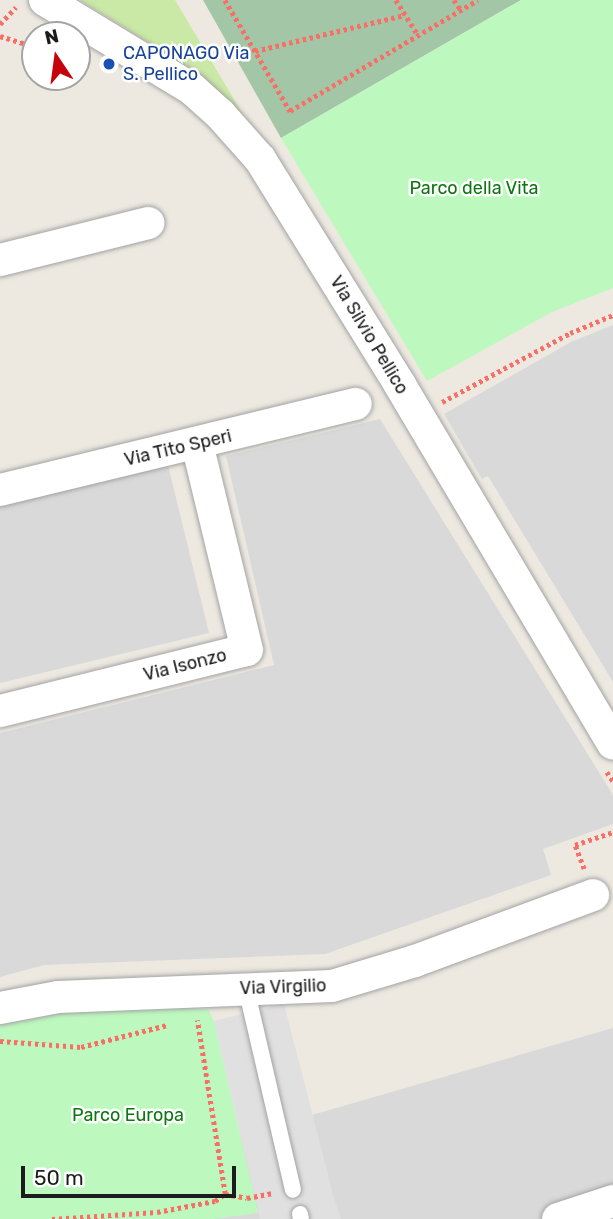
<!DOCTYPE html>
<html>
<head>
<meta charset="utf-8">
<style>
	body { margin:0 }
	#map { position:relative; width:613px; height:1219px; overflow:hidden; background:#ede9e1; font-family:Rubik,sans-serif }
	div>[style] { position:absolute }
	.residential>* { inset:0; background:#dad9d9 }
	.grass>* { inset:0; background:#cae8a6 }
	.cemetery>* { inset:0; background:#a2c6a6 }
	.park>* { inset:0; background:#bdf8bf }
	.parking>* { inset:0; background:#e0e0e0 }
	.path>* { height:4.5px; margin-top:-2.25px; transform-origin:0; background:repeating-linear-gradient(90deg,#f86f67 0 3.5px,transparent 0 7px) }
	.roads { filter:drop-shadow(0 0 2px #a3a3a3) drop-shadow(0 0 2px #a3a3a3) }
	.lane>* { height:16px; margin:-8px; padding:0 8px; transform-origin:8px; border-radius:8px; background:#fff }
	.street>* { height:32px; margin:-16px; padding:0 16px; transform-origin:16px; border-radius:16px; background:#fff }
	.dots>* { width:19px; height:19px; translate:-50% -50%; box-sizing:border-box; border:4px solid #fff; border-radius:50% }
	span { translate:-50% -50%; white-space:nowrap; text-align:center; line-height:1.15; -webkit-text-stroke:5px #fff; paint-order:stroke }
	.transit-label { font-size:18px; color:#164399 }
	.left { translate:0 -50%; text-align:left }
	.park-label { font-size:18px; color:#0c770f }
	.street-label { font-size:18px; color:#1c1c1c }
	.north { position:absolute; left:21px; top:21px; width:70px; height:70px; box-sizing:border-box; background:#fff; border:2px solid #a4a4a4; border-radius:50%; rotate:347deg; font-size:19px; font-weight:700; line-height:28px; text-align:center; color:#1c1c1c }
	.north::after { content:''; display:block; margin:auto; width:24px; height:32px; background:#c6020b; clip-path:polygon(50% 0,100% 100%,50% 72%,0 100%) }
	.scale { position:absolute; left:21px; top:1166px; width:215px; height:32px; box-sizing:border-box; border:4px solid #1c1c1c; border-top:0; padding-left:9px; font-size:21px; line-height:24px; white-space:nowrap; color:#1c1c1c; -webkit-text-stroke:5px #fff; paint-order:stroke }
</style>
</head>
<body>
<div id="map">
	<div class="residential">
		<div style="clip-path:polygon(613px 325px,613px 682px,488px 476px,482px 479px,444px 414px,571px 342px)"></div>
		<div style="clip-path:polygon(380px 419px,613px 795px,613px 824px,543px 849px,551px 875px,325px 954px,44px 965px,0 977px,0 733px,274px 665px,226px 456px)"></div>
		<div style="clip-path:polygon(168px 465px,209px 633px,0 683px,0 505px)"></div>
		<div style="clip-path:polygon(613px 1028px,613px 1219px,0 1219px,0 1205px)"></div>
	</div>
	<div class="grass">
		<div style="clip-path:polygon(80px 0,175px 0,248px 123px,202px 76px)"></div>
	</div>
	<div class="cemetery">
		<div style="clip-path:polygon(203px 0,521px 0,281px 138px)"></div>
	</div>
	<div class="park">
		<div style="clip-path:polygon(521px 0,613px 0,613px 288px,552px 312px,427px 381px,281px 138px)"></div>
		<div style="clip-path:polygon(195px 998px,197px 1009px,208px 1009px,214px 1021px,258px 1213px,213px 1219px,0 1219px,0 1025px,50px 1014px)"></div>
	</div>
	<div class="parking">
		<div style="clip-path:polygon(284px 1004px,334px 1198px,341px 1219px,260px 1219px,214px 1021px)"></div>
	</div>
	<div class="path">
		<div style="left:225px;top:0;width:129px;rotate:59.6deg"></div>
		<div style="left:290px;top:111px;width:218px;rotate:-30.6deg"></div>
		<div style="left:396px;top:0;width:41px;rotate:57.8deg"></div>
		<div style="left:454px;top:0;width:12px;rotate:55deg"></div>
		<div style="left:0;top:24px;width:23px;rotate:-47deg"></div>
		<div style="left:0;top:36px;width:37px;rotate:17deg"></div>
		<div style="left:255px;top:51px;width:154px;rotate:-13.5deg"></div>
		<div style="left:442px;top:402px;width:145px;rotate:-28.3deg"></div>
		<div style="left:570px;top:333px;width:47px;rotate:-22.7deg"></div>
		<div style="left:607px;top:772px;width:11px;rotate:56deg"></div>
		<div style="left:584px;top:869px;width:26px;rotate:-111deg"></div>
		<div style="left:575px;top:845px;width:40px;rotate:-18.9deg"></div>
		<div style="left:0;top:1041px;width:81px;rotate:4.2deg"></div>
		<div style="left:81px;top:1047px;width:89px;rotate:-14.3deg"></div>
		<div style="left:225px;top:1194px;width:22px;rotate:10deg"></div>
		<div style="left:247px;top:1198px;width:25px;rotate:-11deg"></div>
		<div style="left:52px;top:1219px;width:105px;rotate:-3.8deg"></div>
		<div style="left:157px;top:1212px;width:59px;rotate:-10.7deg"></div>
		<div style="left:215px;top:1201px;width:12px;rotate:-35deg"></div>
		<div style="left:225px;top:1194px;width:176px;rotate:-99.1deg"></div>
	</div>
	<div class="roads">
		<div class="lane">
			<div style="left:246px;top:988px;width:207px;rotate:76.9deg"></div>
			<div style="left:300px;top:1214px;width:5px;rotate:79deg"></div>
		</div>
		<div class="street">
			<div style="left:45px;top:0;width:172px;rotate:31.2deg"></div>
			<div style="left:192px;top:89px;width:38px;rotate:42deg"></div>
			<div style="left:220px;top:114px;width:60px;rotate:48.4deg"></div>
			<div style="left:260px;top:159px;width:266px;rotate:58.2deg"></div>
			<div style="left:400px;top:385px;width:417px;rotate:59.3deg"></div>
			<div style="left:0;top:260px;width:153px;rotate:-14deg"></div>
			<div style="left:0;top:490px;width:366px;rotate:-13.6deg"></div>
			<div style="left:0;top:711px;width:254px;rotate:-13.9deg"></div>
			<div style="left:247px;top:650px;width:212px;rotate:-103.6deg"></div>
			<div style="left:0;top:1008px;width:59px;rotate:-10.7deg"></div>
			<div style="left:58px;top:997px;width:274px;rotate:-2.3deg"></div>
			<div style="left:332px;top:986px;width:87px;rotate:-16.8deg"></div>
			<div style="left:415px;top:961px;width:190px;rotate:-20.3deg"></div>
			<div style="left:558px;top:1219px;width:58px;rotate:-18.1deg"></div>
		</div>
	</div>
	<div class="dots">
		<div style="left:109px;top:64px;background:#1a4fb4"></div>
	</div>
	<div class="transit-label">
		<span class="left" style="left:123px;top:64px">CAPONAGO Via<br>S. Pellico</span>
	</div>
	<div class="park-label">
		<span style="left:474px;top:188px">Parco della Vita</span>
		<span style="left:128px;top:1115px">Parco Europa</span>
	</div>
	<div class="street-label">
		<span style="left:369px;top:335px;rotate:59deg">Via Silvio Pellico</span>
		<span style="left:178px;top:448px;rotate:-13deg">Via Tito Speri</span>
		<span style="left:185px;top:665px;rotate:-14deg">Via Isonzo</span>
		<span style="left:283px;top:987px;rotate:-2deg">Via Virgilio</span>
	</div>
	<div class="north">N</div>
	<div class="scale">50 m</div>
</div>
</body>
</html>
